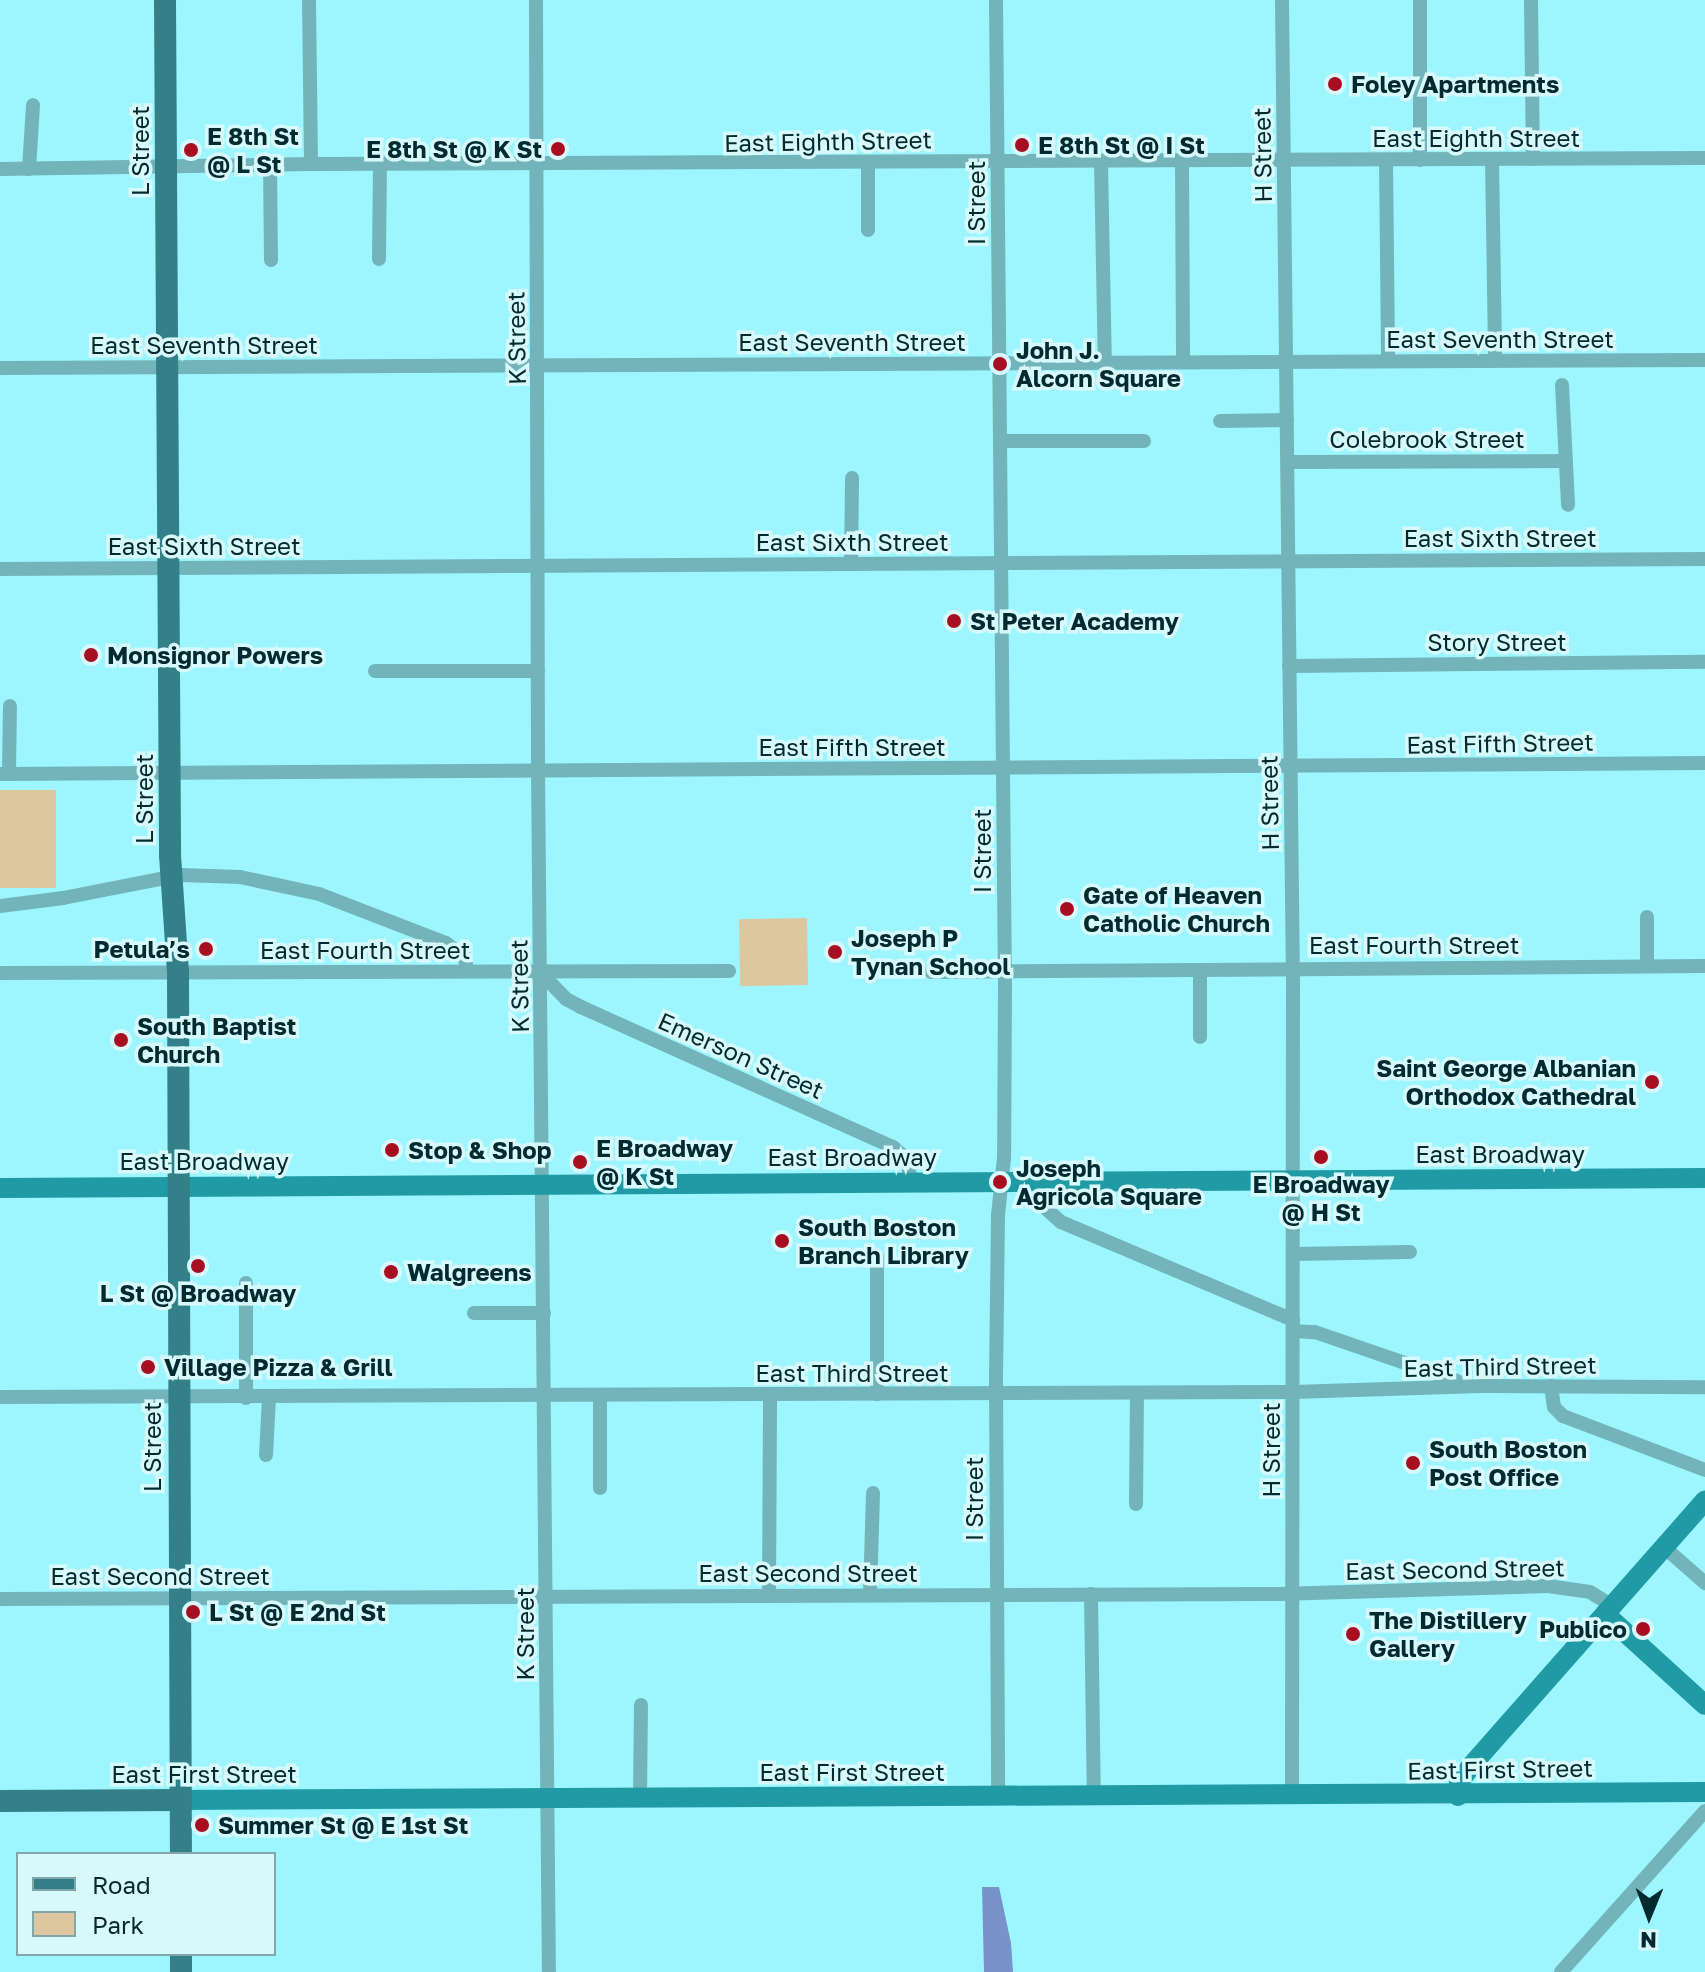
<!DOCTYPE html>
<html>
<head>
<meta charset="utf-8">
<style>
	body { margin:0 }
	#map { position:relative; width:1705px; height:1972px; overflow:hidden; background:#9df6ff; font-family:"Golos Text",sans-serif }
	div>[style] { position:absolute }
	.green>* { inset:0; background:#ddc79f; transform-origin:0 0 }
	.water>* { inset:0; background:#7893ca }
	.street>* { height:14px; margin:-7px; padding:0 7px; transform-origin:7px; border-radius:7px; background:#73b4ba }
	.secondary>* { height:20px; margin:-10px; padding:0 10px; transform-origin:10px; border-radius:10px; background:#209aa5 }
	.primary>* { height:22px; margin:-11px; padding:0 11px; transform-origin:11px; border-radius:11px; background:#338088 }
	.dots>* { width:22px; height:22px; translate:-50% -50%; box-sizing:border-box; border:4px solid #d8f9fc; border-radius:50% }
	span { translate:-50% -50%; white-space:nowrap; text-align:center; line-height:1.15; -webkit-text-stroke:7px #d8f9fc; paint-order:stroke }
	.poi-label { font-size:24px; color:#022b2f; font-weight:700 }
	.left { translate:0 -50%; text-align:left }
	.right { translate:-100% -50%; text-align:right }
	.street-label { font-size:24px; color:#022b2f }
	.legend { position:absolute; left:16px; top:1852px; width:260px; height:104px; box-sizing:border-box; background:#d8f9fc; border:2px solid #82a7aa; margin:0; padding:10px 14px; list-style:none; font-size:24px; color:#022b2f }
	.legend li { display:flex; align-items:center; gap:16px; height:40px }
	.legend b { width:40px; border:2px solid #82a7aa }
	.north { position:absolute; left:1609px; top:1876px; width:80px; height:80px; -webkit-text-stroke:6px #d8f9fc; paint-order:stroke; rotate:181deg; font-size:22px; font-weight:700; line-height:32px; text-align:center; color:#022b2f }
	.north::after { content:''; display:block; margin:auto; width:28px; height:36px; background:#022b2f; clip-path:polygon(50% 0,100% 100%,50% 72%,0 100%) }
</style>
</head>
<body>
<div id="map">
	<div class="green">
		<div style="left:56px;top:790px;width:98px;height:56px;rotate:90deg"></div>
		<div style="left:807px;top:918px;width:67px;height:68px;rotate:89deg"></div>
	</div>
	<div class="water">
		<div style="clip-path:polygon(982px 1887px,999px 1887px,1011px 1943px,1013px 1972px,984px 1972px)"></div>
	</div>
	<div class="street">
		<div style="left:309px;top:0;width:164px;rotate:89.3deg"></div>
		<div style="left:536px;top:0;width:770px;rotate:89.85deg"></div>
		<div style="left:538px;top:770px;width:1202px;rotate:89.48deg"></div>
		<div style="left:996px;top:0;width:985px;rotate:89.48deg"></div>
		<div style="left:1005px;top:985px;width:173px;rotate:90.3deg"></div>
		<div style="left:1004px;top:1158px;width:57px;rotate:96deg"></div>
		<div style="left:998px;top:1215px;width:164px;rotate:90.7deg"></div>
		<div style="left:996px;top:1379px;width:419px;rotate:89.7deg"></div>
		<div style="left:1282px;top:0;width:983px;rotate:89.36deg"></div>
		<div style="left:1293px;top:983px;width:814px;rotate:90.07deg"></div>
		<div style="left:1420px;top:0;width:160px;rotate:90deg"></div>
		<div style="left:1531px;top:0;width:159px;rotate:89.3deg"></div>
		<div style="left:1386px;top:160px;width:201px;rotate:89.4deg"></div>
		<div style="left:1492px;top:160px;width:201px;rotate:89.1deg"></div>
		<div style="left:1182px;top:161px;width:201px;rotate:89.7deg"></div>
		<div style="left:1101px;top:162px;width:201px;rotate:88.9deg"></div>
		<div style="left:270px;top:164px;width:96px;rotate:89.4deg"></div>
		<div style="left:0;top:169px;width:311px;rotate:-0.9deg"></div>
		<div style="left:311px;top:164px;width:1394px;rotate:-0.25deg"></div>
		<div style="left:29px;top:169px;width:64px;rotate:-86.4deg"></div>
		<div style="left:868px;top:230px;width:67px;rotate:-90deg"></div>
		<div style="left:379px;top:259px;width:96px;rotate:-89.4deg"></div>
		<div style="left:0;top:368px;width:1705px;rotate:-0.27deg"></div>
		<div style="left:1562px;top:385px;width:120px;rotate:87.1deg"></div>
		<div style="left:1220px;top:421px;width:67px;rotate:-0.9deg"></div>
		<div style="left:1001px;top:441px;width:143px"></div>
		<div style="left:1289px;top:462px;width:277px;rotate:-0.2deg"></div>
		<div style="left:851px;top:564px;width:86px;rotate:-89.3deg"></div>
		<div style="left:0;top:569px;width:1705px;rotate:-0.34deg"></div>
		<div style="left:1289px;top:666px;width:416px;rotate:-0.6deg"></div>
		<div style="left:375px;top:671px;width:163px"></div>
		<div style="left:0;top:774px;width:1705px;rotate:-0.37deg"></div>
		<div style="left:9px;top:774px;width:68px;rotate:-89.2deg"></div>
		<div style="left:0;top:906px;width:64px;rotate:-7.2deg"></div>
		<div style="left:63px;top:898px;width:119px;rotate:-11.1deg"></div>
		<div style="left:180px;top:875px;width:60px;rotate:1.9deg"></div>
		<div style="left:240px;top:877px;width:81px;rotate:12.1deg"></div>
		<div style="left:319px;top:894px;width:136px;rotate:21.1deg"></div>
		<div style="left:446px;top:943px;width:24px;rotate:38deg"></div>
		<div style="left:465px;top:958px;width:13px;rotate:81deg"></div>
		<div style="left:1647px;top:966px;width:49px;rotate:-90deg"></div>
		<div style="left:931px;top:972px;width:774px;rotate:-0.44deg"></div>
		<div style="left:0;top:973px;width:729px;rotate:-0.16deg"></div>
		<div style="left:541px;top:973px;width:36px;rotate:46deg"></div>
		<div style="left:566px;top:999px;width:17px;rotate:28deg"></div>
		<div style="left:581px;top:1007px;width:342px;rotate:24.2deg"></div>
		<div style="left:893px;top:1147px;width:18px;rotate:41deg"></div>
		<div style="left:907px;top:1159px;width:23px;rotate:80deg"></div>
		<div style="left:1200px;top:1037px;width:67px;rotate:-90deg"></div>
		<div style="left:1037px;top:1182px;width:24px;rotate:78deg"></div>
		<div style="left:1042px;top:1205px;width:25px;rotate:42deg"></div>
		<div style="left:1061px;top:1222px;width:252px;rotate:22.9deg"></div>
		<div style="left:1293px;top:1254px;width:117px;rotate:-1deg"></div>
		<div style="left:246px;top:1283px;width:115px;rotate:90deg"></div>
		<div style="left:474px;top:1313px;width:70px"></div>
		<div style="left:1293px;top:1331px;width:22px;rotate:3deg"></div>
		<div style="left:1315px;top:1332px;width:150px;rotate:19deg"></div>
		<div style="left:1551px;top:1386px;width:21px;rotate:82deg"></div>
		<div style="left:1554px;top:1407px;width:13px;rotate:45deg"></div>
		<div style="left:1563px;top:1416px;width:152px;rotate:20.8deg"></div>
		<div style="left:877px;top:1394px;width:137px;rotate:-90deg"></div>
		<div style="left:0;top:1397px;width:1293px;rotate:-0.22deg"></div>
		<div style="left:1293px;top:1392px;width:196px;rotate:-1.8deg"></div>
		<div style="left:1489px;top:1386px;width:216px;rotate:0.3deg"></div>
		<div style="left:266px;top:1455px;width:57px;rotate:-87deg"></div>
		<div style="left:600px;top:1488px;width:92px;rotate:-90deg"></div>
		<div style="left:1136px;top:1504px;width:111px;rotate:-89.5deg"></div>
		<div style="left:1664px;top:1547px;width:55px;rotate:41.3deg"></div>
		<div style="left:1091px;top:1594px;width:203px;rotate:89.2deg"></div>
		<div style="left:870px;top:1595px;width:102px;rotate:-88.3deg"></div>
		<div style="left:769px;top:1596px;width:201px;rotate:-89.7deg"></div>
		<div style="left:0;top:1599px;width:1279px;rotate:-0.22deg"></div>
		<div style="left:1279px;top:1594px;width:269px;rotate:-1.7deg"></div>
		<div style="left:1548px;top:1586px;width:42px;rotate:8.1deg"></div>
		<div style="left:1590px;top:1592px;width:25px;rotate:32deg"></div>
		<div style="left:640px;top:1798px;width:93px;rotate:-89.4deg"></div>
		<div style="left:1561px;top:1972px;width:216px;rotate:-48.2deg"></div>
	</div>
	<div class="secondary">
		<div style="left:0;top:1188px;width:1705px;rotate:-0.34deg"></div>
		<div style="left:1605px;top:1614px;width:135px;rotate:42.3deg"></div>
		<div style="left:1458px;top:1796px;width:14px;rotate:-86deg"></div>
		<div style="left:1459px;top:1782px;width:20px;rotate:-53deg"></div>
		<div style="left:1471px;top:1766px;width:354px;rotate:-48.6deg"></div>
		<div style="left:181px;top:1800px;width:1524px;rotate:-0.3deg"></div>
	</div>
	<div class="primary">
		<div style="left:165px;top:0;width:855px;rotate:89.66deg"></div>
		<div style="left:170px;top:855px;width:117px;rotate:86.1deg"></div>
		<div style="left:178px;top:972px;width:882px;rotate:89.81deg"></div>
		<div style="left:0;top:1801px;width:181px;rotate:-0.3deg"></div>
		<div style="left:181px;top:1954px;width:18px;rotate:90deg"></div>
	</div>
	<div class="dots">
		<div style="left:1335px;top:84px;background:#a70f21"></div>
		<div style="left:1022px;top:145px;background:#a70f21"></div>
		<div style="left:558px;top:149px;background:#a70f21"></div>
		<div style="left:191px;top:150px;background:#a70f21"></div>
		<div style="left:1000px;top:364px;background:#a70f21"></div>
		<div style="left:954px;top:621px;background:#a70f21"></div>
		<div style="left:91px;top:655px;background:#a70f21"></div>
		<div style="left:1067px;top:909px;background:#a70f21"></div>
		<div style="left:206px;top:949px;background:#a70f21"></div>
		<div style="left:835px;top:952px;background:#a70f21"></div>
		<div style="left:121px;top:1040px;background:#a70f21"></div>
		<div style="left:1652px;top:1082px;background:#a70f21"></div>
		<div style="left:392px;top:1150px;background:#a70f21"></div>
		<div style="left:1321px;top:1157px;background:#a70f21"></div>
		<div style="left:580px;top:1162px;background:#a70f21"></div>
		<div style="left:1000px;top:1182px;background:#a70f21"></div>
		<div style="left:782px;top:1241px;background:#a70f21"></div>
		<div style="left:198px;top:1266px;background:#a70f21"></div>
		<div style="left:391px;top:1272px;background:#a70f21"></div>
		<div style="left:148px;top:1367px;background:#a70f21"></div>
		<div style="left:1413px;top:1463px;background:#a70f21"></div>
		<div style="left:193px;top:1612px;background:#a70f21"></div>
		<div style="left:1643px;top:1629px;background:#a70f21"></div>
		<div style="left:1353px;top:1634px;background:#a70f21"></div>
		<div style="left:202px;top:1825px;background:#a70f21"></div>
	</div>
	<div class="poi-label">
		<span class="left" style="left:1351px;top:84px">Foley Apartments</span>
		<span class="left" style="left:207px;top:150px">E 8th St<br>@ L St</span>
		<span class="left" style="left:1038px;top:145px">E 8th St @ I St</span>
		<span class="right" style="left:542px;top:149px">E 8th St @ K St</span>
		<span class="left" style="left:1016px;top:364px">John J.<br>Alcorn Square</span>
		<span class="left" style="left:970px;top:621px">St Peter Academy</span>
		<span class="left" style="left:107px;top:655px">Monsignor Powers</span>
		<span class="left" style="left:1083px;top:909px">Gate of Heaven<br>Catholic Church</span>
		<span class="left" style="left:851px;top:952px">Joseph P<br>Tynan School</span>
		<span class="right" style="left:190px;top:949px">Petula’s</span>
		<span class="left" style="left:137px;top:1040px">South Baptist<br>Church</span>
		<span class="right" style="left:1636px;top:1082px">Saint George Albanian<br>Orthodox Cathedral</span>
		<span class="left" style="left:596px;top:1162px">E Broadway<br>@ K St</span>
		<span class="left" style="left:408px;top:1150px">Stop &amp; Shop</span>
		<span class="left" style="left:1016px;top:1182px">Joseph<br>Agricola Square</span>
		<span style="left:1321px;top:1198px">E Broadway<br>@ H St</span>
		<span class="left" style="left:798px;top:1241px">South Boston<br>Branch Library</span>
		<span class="left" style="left:407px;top:1272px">Walgreens</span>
		<span style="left:198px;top:1293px">L St @ Broadway</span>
		<span class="left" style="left:164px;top:1367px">Village Pizza &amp; Grill</span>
		<span class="left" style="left:1429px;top:1463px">South Boston<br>Post Office</span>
		<span class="left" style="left:209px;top:1612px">L St @ E 2nd St</span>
		<span class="left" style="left:1369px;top:1634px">The Distillery<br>Gallery</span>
		<span class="right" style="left:1627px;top:1629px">Publico</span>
		<span class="left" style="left:218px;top:1825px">Summer St @ E 1st St</span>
	</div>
	<div class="street-label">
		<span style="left:1476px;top:138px">East Eighth Street</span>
		<span style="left:828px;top:141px;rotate:-1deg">East Eighth Street</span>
		<span style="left:140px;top:151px;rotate:-90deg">L Street</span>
		<span style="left:1262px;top:155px;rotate:-91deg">H Street</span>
		<span style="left:976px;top:203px;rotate:-90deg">I Street</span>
		<span style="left:516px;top:338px;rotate:-91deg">K Street</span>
		<span style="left:1500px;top:339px">East Seventh Street</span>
		<span style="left:852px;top:342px">East Seventh Street</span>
		<span style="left:204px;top:345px">East Seventh Street</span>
		<span style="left:1427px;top:439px">Colebrook Street</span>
		<span style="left:1500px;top:538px">East Sixth Street</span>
		<span style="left:852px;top:542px">East Sixth Street</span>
		<span style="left:204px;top:546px">East Sixth Street</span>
		<span style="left:1497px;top:642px">Story Street</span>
		<span style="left:1500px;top:743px;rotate:-1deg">East Fifth Street</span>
		<span style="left:852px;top:747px">East Fifth Street</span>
		<span style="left:144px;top:799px;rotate:-90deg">L Street</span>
		<span style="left:1269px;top:803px;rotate:-91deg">H Street</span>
		<span style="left:982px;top:851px;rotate:-90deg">I Street</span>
		<span style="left:1414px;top:945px">East Fourth Street</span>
		<span style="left:365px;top:950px">East Fourth Street</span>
		<span style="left:519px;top:986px;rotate:-91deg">K Street</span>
		<span style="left:741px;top:1055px;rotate:24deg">Emerson Street</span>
		<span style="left:1500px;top:1154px">East Broadway</span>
		<span style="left:852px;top:1157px">East Broadway</span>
		<span style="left:204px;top:1161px">East Broadway</span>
		<span style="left:1500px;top:1366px;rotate:-1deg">East Third Street</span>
		<span style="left:852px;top:1373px">East Third Street</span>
		<span style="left:152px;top:1447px;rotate:-90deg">L Street</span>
		<span style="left:1271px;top:1450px;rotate:-90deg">H Street</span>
		<span style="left:974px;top:1499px;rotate:-90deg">I Street</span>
		<span style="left:1455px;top:1569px;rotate:-1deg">East Second Street</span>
		<span style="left:808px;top:1573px">East Second Street</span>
		<span style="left:160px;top:1576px">East Second Street</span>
		<span style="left:525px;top:1634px;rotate:-90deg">K Street</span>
		<span style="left:1500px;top:1769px;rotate:-1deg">East First Street</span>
		<span style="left:852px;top:1772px">East First Street</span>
		<span style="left:204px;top:1774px">East First Street</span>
	</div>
	<ul class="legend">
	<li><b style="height:10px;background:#338088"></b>Road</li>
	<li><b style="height:22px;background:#ddc79f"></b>Park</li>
	</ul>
	<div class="north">N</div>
</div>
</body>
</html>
